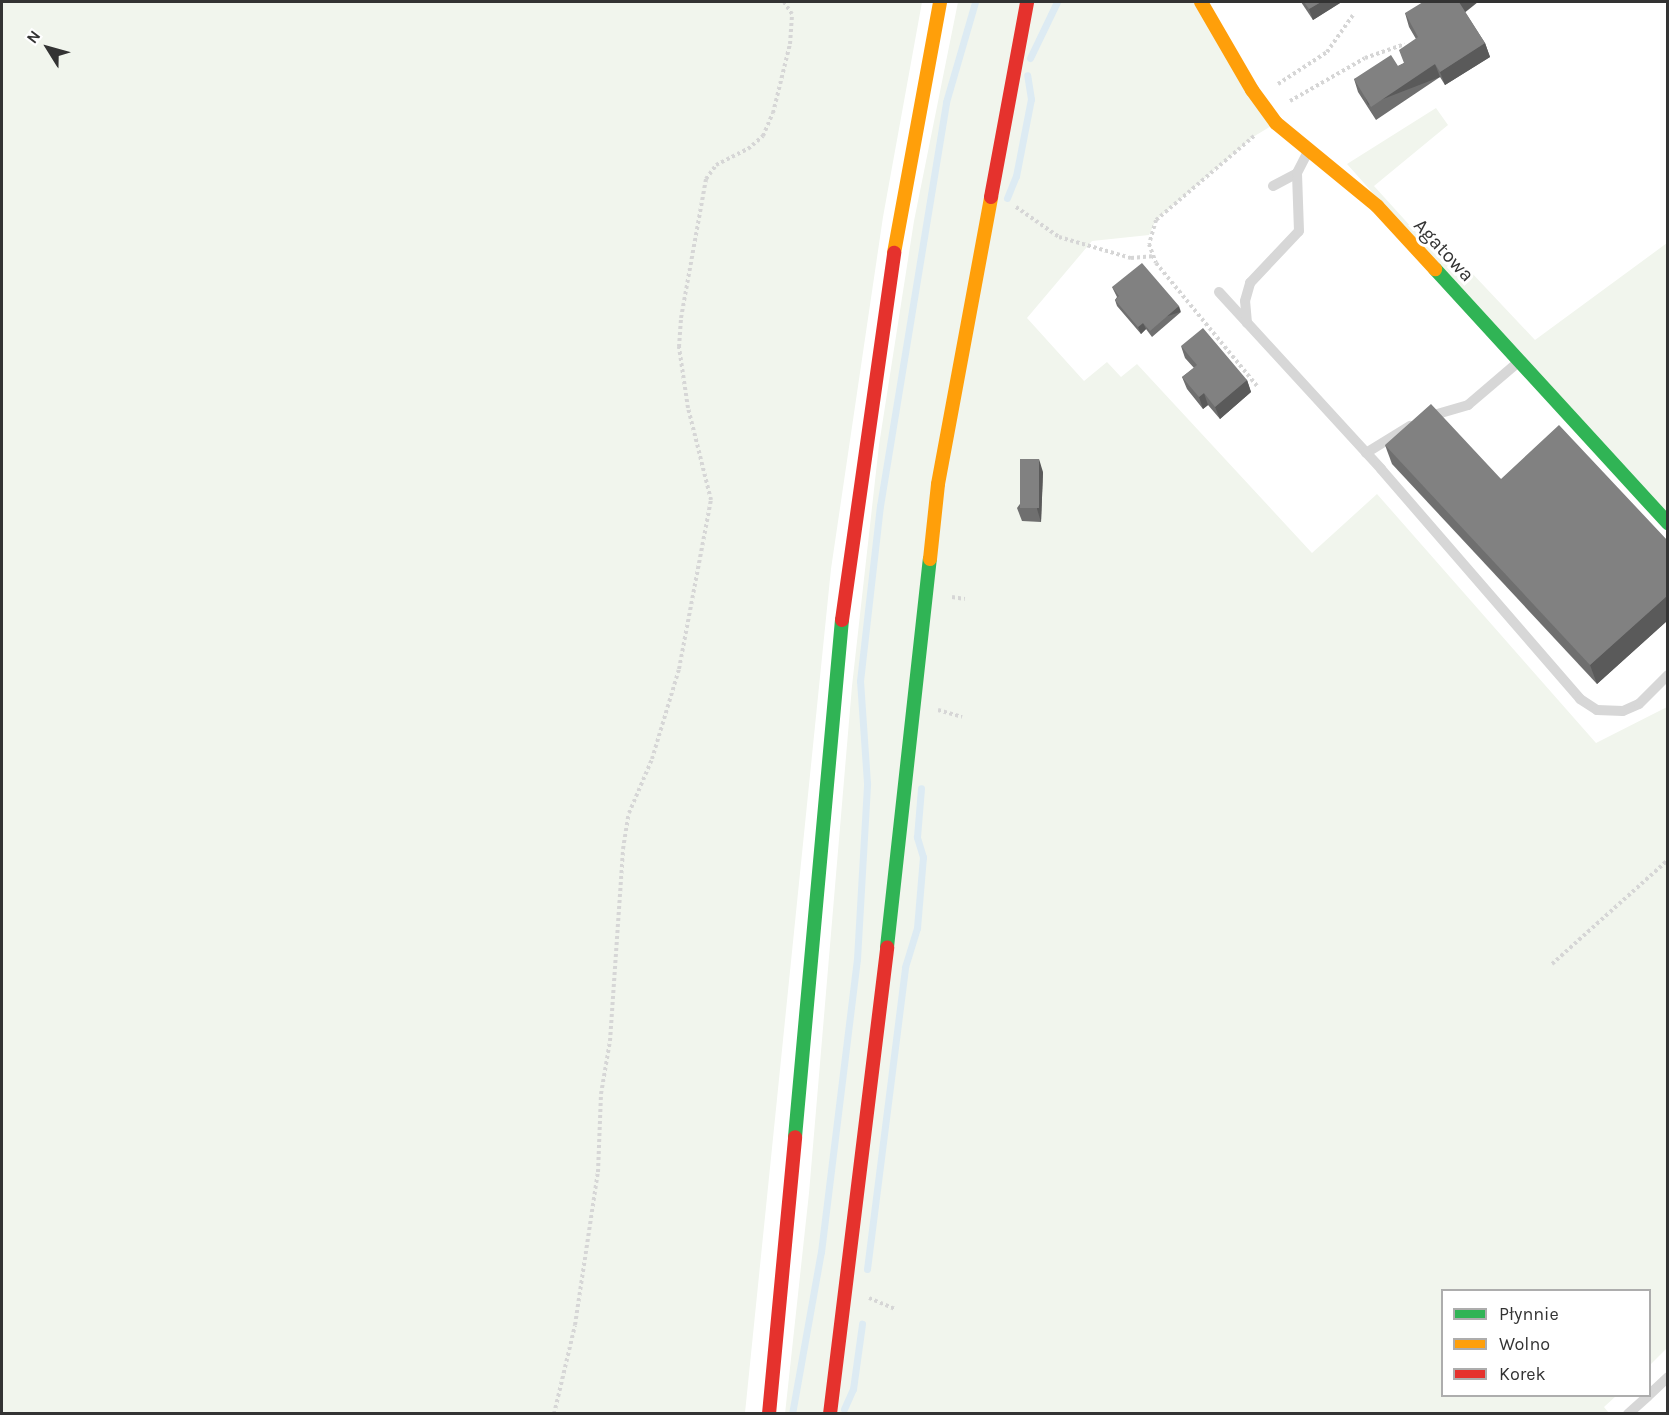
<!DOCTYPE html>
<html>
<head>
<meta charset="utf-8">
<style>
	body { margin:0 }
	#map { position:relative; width:1669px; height:1415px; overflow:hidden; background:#fff; font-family:Karla,sans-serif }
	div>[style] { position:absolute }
	.green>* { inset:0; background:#f1f5ed }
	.stream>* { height:7px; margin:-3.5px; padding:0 3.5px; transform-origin:3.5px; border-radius:3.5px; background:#ddebf3 }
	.path>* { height:4px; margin-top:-2px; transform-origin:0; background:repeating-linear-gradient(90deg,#d6d6d6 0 3px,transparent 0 6px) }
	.lane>* { height:10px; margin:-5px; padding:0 5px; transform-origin:5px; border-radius:5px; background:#d7d7d7 }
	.fast>* { height:14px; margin:-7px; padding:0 7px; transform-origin:7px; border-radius:7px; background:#30b455 }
	.slow>* { height:14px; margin:-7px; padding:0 7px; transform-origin:7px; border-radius:7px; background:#ff9f0a }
	.jam>* { height:14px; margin:-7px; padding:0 7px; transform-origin:7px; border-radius:7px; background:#e5322d }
	.wall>* { inset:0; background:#6f6f6f }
	.shaded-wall>* { inset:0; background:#5a5a5a; transform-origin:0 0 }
	.building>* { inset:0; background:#818181; transform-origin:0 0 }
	span { translate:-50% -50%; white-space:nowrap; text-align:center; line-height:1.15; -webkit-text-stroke:6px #fff; paint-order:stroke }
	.street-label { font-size:20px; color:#333 }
	.frame { position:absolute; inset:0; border:3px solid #333; pointer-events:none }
	.legend { position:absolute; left:1441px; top:1289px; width:210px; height:108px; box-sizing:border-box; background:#fff; border:2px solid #adadad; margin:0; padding:8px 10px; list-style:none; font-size:18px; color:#333 }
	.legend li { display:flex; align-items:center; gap:12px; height:30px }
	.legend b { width:30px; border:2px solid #adadad }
	.north { position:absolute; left:18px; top:18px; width:60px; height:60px; -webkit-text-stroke:4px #fff; paint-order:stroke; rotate:307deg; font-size:16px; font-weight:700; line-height:24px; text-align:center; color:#333 }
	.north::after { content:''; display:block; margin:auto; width:21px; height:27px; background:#333; clip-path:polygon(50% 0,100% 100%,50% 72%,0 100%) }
</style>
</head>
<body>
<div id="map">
	<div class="green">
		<div style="clip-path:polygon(2px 2px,922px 2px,883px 217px,831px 569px,745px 1413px,2px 1413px)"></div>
		<div style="clip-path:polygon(958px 2px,1201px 2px,1276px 123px,1253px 137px,1156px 220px,1149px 235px,1092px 241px,1027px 318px,1084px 381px,1107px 362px,1121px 377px,1137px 364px,1312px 553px,1377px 494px,1596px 743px,1667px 707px,1667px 1348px,1650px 1365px,1650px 1290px,1442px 1290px,1442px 1396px,1616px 1396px,1604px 1407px,1609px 1413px,785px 1414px,809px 1193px,852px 686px,879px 445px,914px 221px)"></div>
		<div style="clip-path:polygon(1436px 108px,1448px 125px,1374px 186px,1423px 240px,1437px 236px,1535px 340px,1667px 243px,1667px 523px,1347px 164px)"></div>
	</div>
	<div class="stream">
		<div style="left:1030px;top:58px;width:62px;rotate:-64.3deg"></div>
		<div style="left:1007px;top:198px;width:24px;rotate:-68deg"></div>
		<div style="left:1016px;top:176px;width:78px;rotate:-79deg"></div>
		<div style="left:1031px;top:99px;width:24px;rotate:-99deg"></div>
		<div style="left:867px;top:1269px;width:304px;rotate:-82.8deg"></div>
		<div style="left:905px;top:967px;width:41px;rotate:-72.9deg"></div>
		<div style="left:917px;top:928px;width:71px;rotate:-85.2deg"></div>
		<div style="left:923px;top:857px;width:21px;rotate:-107deg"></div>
		<div style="left:917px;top:837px;width:49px;rotate:-85.3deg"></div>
		<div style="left:844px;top:1409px;width:22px;rotate:-66deg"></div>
		<div style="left:853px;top:1389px;width:66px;rotate:-82.1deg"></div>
		<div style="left:792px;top:1414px;width:165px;rotate:-79.9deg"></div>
		<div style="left:821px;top:1252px;width:295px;rotate:-83deg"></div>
		<div style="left:857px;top:959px;width:176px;rotate:-86.7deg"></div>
		<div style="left:867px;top:783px;width:102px;rotate:-93.9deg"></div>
		<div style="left:860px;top:681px;width:176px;rotate:-83.5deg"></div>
		<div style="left:880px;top:506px;width:409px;rotate:-80.7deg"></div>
		<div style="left:946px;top:102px;width:104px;rotate:-73.8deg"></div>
	</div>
	<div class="path">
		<div style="left:1278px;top:84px;width:59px;rotate:-33.1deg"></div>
		<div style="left:1327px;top:52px;width:45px;rotate:-54.9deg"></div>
		<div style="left:1290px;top:101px;width:86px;rotate:-29.8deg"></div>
		<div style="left:1365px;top:58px;width:42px;rotate:-19.3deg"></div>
		<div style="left:1254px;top:136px;width:129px;rotate:139.4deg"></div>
		<div style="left:1156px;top:220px;width:25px;rotate:106deg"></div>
		<div style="left:1149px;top:244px;width:20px;rotate:70deg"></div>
		<div style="left:1156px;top:263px;width:159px;rotate:50.6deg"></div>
		<div style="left:1016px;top:207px;width:52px;rotate:34.9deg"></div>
		<div style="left:1059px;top:237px;width:75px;rotate:16.3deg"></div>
		<div style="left:1131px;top:258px;width:21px;rotate:-5deg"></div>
		<div style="left:952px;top:597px;width:13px;rotate:9deg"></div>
		<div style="left:938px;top:710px;width:25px;rotate:16deg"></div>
		<div style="left:1552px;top:964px;width:156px;rotate:-41.9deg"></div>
		<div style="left:869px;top:1298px;width:28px;rotate:23deg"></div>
		<div style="left:554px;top:1414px;width:91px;rotate:-76.7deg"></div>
		<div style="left:575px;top:1325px;width:155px;rotate:-81.5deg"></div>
		<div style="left:598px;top:1172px;width:78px;rotate:-87.8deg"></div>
		<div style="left:601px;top:1094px;width:54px;rotate:-80.4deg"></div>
		<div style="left:610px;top:1041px;width:192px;rotate:-86.1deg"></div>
		<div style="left:623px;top:849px;width:36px;rotate:-81deg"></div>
		<div style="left:629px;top:813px;width:59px;rotate:-66.9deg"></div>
		<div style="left:652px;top:759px;width:94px;rotate:-73.3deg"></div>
		<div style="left:679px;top:669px;width:172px;rotate:-79.3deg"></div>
		<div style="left:711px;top:500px;width:95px;rotate:-104deg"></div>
		<div style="left:688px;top:408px;width:62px;rotate:-98.4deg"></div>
		<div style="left:679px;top:347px;width:29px;rotate:-86deg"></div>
		<div style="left:681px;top:318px;width:141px;rotate:-79.8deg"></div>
		<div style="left:706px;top:179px;width:17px;rotate:-54deg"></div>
		<div style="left:716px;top:165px;width:36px;rotate:-27deg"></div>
		<div style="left:748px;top:149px;width:20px;rotate:-41deg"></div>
		<div style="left:763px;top:136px;width:25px;rotate:-67deg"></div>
		<div style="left:773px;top:113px;width:71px;rotate:-76.2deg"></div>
		<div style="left:790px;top:44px;width:30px;rotate:-86deg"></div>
		<div style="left:792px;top:14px;width:14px;rotate:-124deg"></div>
	</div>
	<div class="lane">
		<div style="left:1273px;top:186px;width:27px;rotate:-28deg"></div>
		<div style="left:1219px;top:292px;width:240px;rotate:47.5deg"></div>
		<div style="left:1381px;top:469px;width:304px;rotate:49.1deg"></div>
		<div style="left:1580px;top:699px;width:20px;rotate:33deg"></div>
		<div style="left:1597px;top:710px;width:26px;rotate:2deg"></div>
		<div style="left:1623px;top:711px;width:17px;rotate:-24deg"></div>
		<div style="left:1639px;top:704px;width:41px;rotate:-45deg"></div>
		<div style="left:1247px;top:323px;width:22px;rotate:-95deg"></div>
		<div style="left:1245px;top:301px;width:19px;rotate:-74deg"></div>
		<div style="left:1250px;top:283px;width:71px;rotate:-46.7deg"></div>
		<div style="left:1299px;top:231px;width:58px;rotate:-92deg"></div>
		<div style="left:1297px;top:173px;width:22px;rotate:-63deg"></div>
		<div style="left:1427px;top:417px;width:43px;rotate:-16.3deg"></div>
		<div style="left:1468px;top:405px;width:63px;rotate:-40.5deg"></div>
		<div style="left:1366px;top:453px;width:52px;rotate:-31.5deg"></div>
		<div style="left:1650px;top:1394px;width:25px;rotate:-43deg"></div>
		<div style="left:1628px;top:1414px;width:27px;rotate:-42deg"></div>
	</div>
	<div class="fast">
		<div style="left:1435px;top:269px;width:345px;rotate:47.5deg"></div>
		<div style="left:887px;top:947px;width:390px;rotate:-83.7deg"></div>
		<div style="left:795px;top:1137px;width:519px;rotate:-84.81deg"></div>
	</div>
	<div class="slow">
		<div style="left:1201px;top:2px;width:102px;rotate:59.9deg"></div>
		<div style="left:1252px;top:90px;width:41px;rotate:54deg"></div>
		<div style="left:1276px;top:123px;width:131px;rotate:39.4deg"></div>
		<div style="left:1377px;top:206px;width:86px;rotate:47.4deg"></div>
		<div style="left:894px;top:253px;width:255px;rotate:-79.6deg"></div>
		<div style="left:930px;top:559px;width:75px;rotate:-83.9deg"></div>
		<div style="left:938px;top:484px;width:292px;rotate:-79.5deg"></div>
	</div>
	<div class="jam">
		<div style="left:991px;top:197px;width:198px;rotate:-79.5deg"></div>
		<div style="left:842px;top:620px;width:371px;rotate:-81.9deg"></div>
		<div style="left:769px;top:1414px;width:278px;rotate:-84.6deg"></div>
		<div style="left:830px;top:1414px;width:470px;rotate:-83deg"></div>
	</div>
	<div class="wall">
		<div style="clip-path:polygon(1301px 2px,1339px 2px,1340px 3px,1313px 20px)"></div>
		<div style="clip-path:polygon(1465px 12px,1485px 43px,1490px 57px,1445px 85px,1440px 77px,1376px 120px,1358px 92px,1354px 79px,1398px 66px,1404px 63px,1416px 39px,1409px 27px,1405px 13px)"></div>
		<div style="clip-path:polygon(1112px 287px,1181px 312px,1152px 337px,1146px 329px,1141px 334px,1117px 306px,1115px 300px,1117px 297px)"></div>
		<div style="clip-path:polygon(1181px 346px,1247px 380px,1251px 392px,1220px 419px,1208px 405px,1203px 409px,1187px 389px,1182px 377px,1194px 368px,1185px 358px)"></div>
		<div style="clip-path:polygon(1385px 445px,1501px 479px,1668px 541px,1668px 620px,1597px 684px,1392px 464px)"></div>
		<div style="clip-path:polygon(1043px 472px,1041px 522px,1022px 521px,1017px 508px)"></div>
	</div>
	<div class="shaded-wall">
		<div style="clip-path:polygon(1321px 2px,1339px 2px,1340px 3px,1313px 20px,1309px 9px)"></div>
		<div style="clip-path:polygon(1458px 2px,1478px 2px,1463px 14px)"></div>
		<div style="clip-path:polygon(1485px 43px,1490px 57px,1445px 85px,1440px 72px)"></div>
		<div style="left:1435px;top:64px;width:14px;height:77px;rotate:69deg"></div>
		<div style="left:1179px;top:306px;width:6px;height:38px;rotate:72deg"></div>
		<div style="clip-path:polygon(1143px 323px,1146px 329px,1141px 334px,1138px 327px)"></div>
		<div style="clip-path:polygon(1247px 380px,1251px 392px,1220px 419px,1215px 407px)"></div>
		<div style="clip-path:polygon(1204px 393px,1208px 405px,1203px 409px,1199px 397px)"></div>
		<div style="clip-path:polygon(1039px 459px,1043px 472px,1041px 522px,1037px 509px)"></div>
		<div style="clip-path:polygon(1668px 595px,1668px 620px,1597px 684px,1590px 665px)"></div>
	</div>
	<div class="building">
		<div style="clip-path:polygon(1304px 2px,1321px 2px,1309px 9px)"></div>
		<div style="clip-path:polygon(1423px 2px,1459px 2px,1485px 43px,1440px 72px,1435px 64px,1371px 107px,1354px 79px,1391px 55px,1398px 66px,1404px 63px,1399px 50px,1418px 37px,1405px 13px)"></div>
		<div style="clip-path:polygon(1142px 263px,1179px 306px,1150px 331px,1143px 323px,1138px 327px,1115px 300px,1119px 296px,1112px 287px)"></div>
		<div style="clip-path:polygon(1203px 328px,1247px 380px,1215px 407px,1204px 393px,1199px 397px,1182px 377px,1197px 365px,1181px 346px)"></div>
		<div style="clip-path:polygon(1431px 404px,1501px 479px,1559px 425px,1668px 541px,1668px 595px,1590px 665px,1385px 445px)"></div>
		<div style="left:1020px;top:459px;width:19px;height:49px"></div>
	</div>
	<div class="street-label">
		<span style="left:1444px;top:250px;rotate:47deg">Agatowa</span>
	</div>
	<div class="frame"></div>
	<ul class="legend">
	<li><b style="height:8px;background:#30b455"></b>Płynnie</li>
	<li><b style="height:8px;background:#ff9f0a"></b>Wolno</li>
	<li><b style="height:8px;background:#e5322d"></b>Korek</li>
	</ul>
	<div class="north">N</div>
</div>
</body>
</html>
